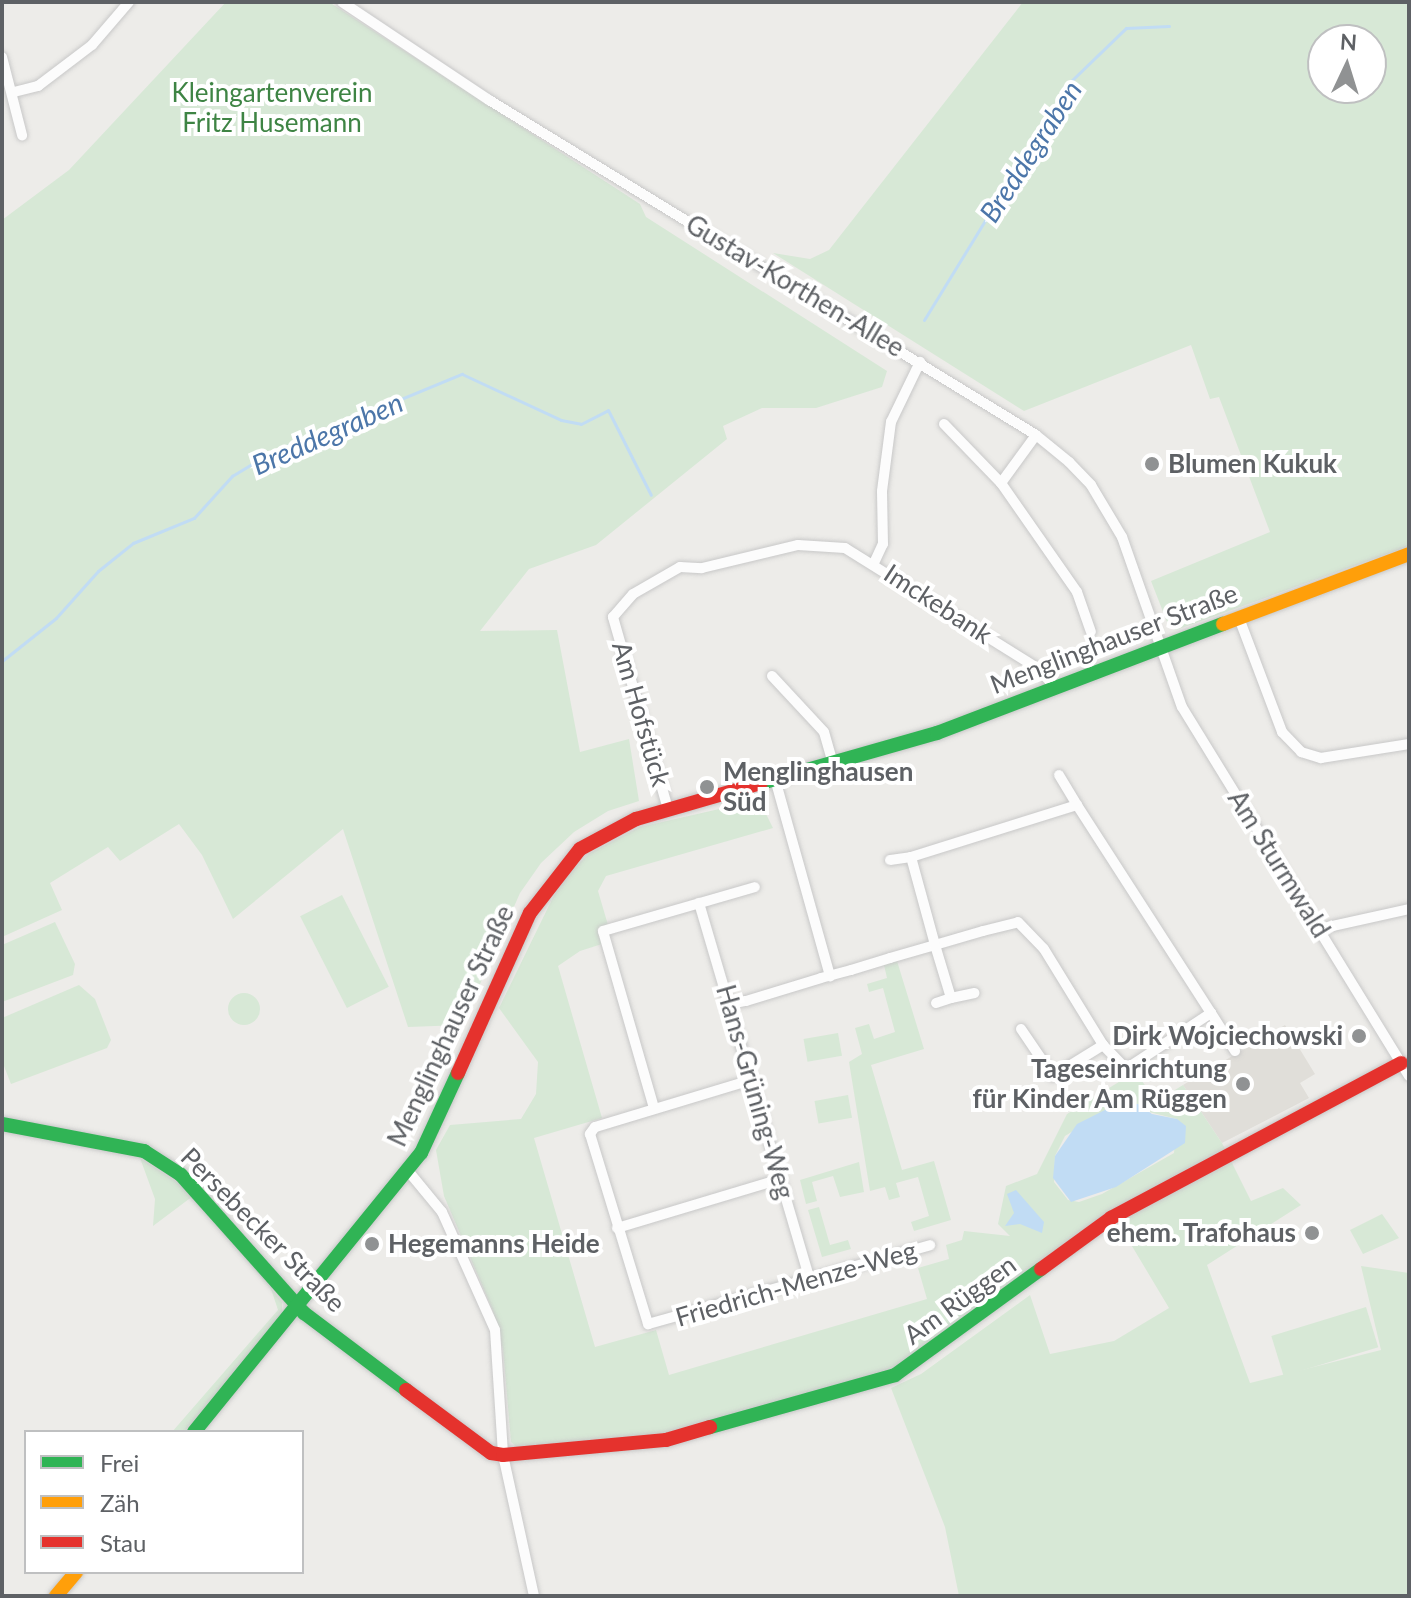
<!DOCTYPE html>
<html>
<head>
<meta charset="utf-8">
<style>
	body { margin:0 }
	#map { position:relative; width:1411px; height:1598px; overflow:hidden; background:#edece9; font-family:Lato,sans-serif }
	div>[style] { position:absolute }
	.education>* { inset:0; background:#e0ded9 }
	.green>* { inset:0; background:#d7e8d6; transform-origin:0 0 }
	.round { border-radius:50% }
	.water>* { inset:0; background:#c1dcf4 }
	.stream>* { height:3px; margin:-1.5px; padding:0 1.5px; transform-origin:1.5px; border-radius:1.5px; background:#c1dcf4 }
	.roads { filter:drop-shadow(0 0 2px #c8c8c8) drop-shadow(0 0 2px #c8c8c8) }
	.street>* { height:10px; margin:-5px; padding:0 5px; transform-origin:5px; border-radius:5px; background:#fcfcfc }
	.fast>* { height:14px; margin:-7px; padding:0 7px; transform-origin:7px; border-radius:7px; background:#30b455 }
	.slow>* { height:14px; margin:-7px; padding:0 7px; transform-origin:7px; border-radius:7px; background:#ff9f0a }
	.jam>* { height:14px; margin:-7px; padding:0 7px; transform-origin:7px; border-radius:7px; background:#e5322d }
	.dots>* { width:22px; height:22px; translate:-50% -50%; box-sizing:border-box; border:4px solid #fff; border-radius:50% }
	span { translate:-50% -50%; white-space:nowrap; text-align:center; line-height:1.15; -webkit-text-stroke:8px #fff; paint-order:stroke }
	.park-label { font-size:26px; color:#3e8444 }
	.street-label { font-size:26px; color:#5e6165 }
	.poi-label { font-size:26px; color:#5e6165; font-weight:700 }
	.left { translate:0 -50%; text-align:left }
	.right { translate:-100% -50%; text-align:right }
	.water-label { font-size:28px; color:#4c76a9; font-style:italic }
	.frame { position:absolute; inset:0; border:4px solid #5e6165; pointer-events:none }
	.legend { position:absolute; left:24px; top:1430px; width:280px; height:144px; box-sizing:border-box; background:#fff; border:2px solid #bfc0c1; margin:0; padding:10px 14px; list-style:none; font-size:24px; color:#5e6165 }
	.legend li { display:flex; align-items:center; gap:16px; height:40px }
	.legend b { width:40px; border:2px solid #bfc0c1 }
	.north { position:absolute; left:1307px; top:24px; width:80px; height:80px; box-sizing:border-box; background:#fff; border:2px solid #bfc0c1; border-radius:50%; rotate:4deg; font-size:22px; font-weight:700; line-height:32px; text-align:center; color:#5e6165 }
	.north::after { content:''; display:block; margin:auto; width:28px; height:36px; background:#909293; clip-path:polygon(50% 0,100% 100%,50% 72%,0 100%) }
</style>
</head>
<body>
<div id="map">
	<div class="education">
		<div style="clip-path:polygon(1285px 1025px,1315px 1074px,1300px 1083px,1309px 1098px,1222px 1143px,1183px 1085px)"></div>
	</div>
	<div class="green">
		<div style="clip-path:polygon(226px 2px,329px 2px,640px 204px,646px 217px,887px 371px,882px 387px,816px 408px,762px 408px,723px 426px,727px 439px,596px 545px,529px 569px,480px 631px,557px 630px,580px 752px,629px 739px,639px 801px,608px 811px,574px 832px,541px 863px,520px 893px,462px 1025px,408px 1027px,343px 829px,233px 919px,202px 855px,179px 824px,120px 861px,108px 847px,50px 883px,62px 910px,2px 937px,2px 220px,69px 170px)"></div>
		<div style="clip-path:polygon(evenodd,1023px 2px,1409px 2px,1409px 546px,1176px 630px,1169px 627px,1151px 581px,1270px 532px,1219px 397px,1210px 399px,1191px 345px,1024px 411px,773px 253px,810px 259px,829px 250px,1023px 2px,1371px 40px,1371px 88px,1323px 88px,1323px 40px,1371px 40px)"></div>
		<div style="clip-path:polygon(evenodd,759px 800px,773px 828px,606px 876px,598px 891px,608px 925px,598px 929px,602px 944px,580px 951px,558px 966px,602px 1118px,534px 1138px,595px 1347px,656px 1330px,669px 1375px,927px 1299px,918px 1268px,949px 1259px,946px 1245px,962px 1240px,964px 1231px,1010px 1236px,998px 1224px,1006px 1186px,1037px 1174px,1067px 1114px,1135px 1072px,1157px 1101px,1183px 1085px,1222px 1143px,1251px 1201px,1283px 1188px,1301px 1205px,1207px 1265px,1250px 1383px,1381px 1350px,1361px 1266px,1409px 1273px,1409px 1596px,959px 1596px,945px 1527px,891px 1388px,921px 1374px,1030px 1295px,1050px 1354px,1114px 1341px,1169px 1308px,1111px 1211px,899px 1366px,668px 1435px,517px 1447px,511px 1442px,503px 1349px,493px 1311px,444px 1196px,436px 1150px,450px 1125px,521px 1119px,536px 1094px,538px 1062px,499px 1008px,561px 881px,590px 853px,640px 827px,759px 800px,1117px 1104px,1177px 1119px,1174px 1153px,1102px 1194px,1079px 1202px,1068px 1200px,1054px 1182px,1055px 1156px,1065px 1136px,1117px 1104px)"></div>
		<div style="left:342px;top:895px;width:103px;height:47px;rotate:63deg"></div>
		<div style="clip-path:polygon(55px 922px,75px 964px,73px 975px,2px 1002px,2px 945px)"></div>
		<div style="clip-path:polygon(897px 961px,924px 1049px,871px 1065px,902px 1170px,934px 1161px,951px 1220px,914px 1231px,911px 1222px,929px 1216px,918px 1177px,896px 1183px,900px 1197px,889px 1200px,885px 1187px,870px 1191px,849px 1062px,862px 1054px,855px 1028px,869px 1024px,874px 1039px,895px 1032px,883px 988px,869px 992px,867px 984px,887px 978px,884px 965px)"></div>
		<div style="clip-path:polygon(79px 985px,95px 999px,111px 1040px,107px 1048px,11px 1084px,2px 1061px,2px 1018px)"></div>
		<div class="round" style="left:228px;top:993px;width:32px;height:32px"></div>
		<div style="left:838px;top:1033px;width:23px;height:35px;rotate:80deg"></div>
		<div style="left:848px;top:1095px;width:23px;height:34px;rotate:80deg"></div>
		<div style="clip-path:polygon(140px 1158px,195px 1194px,282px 1302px,282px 1316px,184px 1432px,172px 1432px,278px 1310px,271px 1289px,193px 1196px,153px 1226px,155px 1199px)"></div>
		<div style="clip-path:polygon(859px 1162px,864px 1192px,840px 1197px,833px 1176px,812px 1182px,817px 1201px,806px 1204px,800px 1180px)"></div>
		<div style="clip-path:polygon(819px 1207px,830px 1245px,848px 1240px,851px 1249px,822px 1257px,808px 1210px)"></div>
		<div style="clip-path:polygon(1382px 1214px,1399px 1238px,1363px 1254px,1350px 1230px)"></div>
		<div style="left:1366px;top:1307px;width:42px;height:99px;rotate:73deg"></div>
	</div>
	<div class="water">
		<div style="clip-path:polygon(1117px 1104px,1138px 1104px,1152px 1114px,1177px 1119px,1186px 1126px,1185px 1143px,1116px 1187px,1071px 1202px,1053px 1178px,1055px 1156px,1077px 1124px)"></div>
		<div style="clip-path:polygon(1016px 1190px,1044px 1222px,1042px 1233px,1020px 1224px,1005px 1226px,1014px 1213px,1007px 1194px)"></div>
	</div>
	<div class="stream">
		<div style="left:924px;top:320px;width:279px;rotate:-58.5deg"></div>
		<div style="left:1070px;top:82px;width:78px;rotate:-44deg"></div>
		<div style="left:1126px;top:28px;width:43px;rotate:-2.7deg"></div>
		<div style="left:2px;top:661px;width:69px;rotate:-38.5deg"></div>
		<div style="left:56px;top:618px;width:63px;rotate:-48.2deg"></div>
		<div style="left:98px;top:571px;width:45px;rotate:-38.7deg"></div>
		<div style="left:133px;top:543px;width:66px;rotate:-22.3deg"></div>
		<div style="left:194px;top:518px;width:57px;rotate:-47.9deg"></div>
		<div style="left:232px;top:476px;width:44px;rotate:-31.2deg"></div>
		<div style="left:270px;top:453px;width:208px;rotate:-22.4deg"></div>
		<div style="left:462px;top:374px;width:109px;rotate:24.9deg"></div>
		<div style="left:561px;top:420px;width:20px;rotate:11deg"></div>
		<div style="left:581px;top:424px;width:30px;rotate:-27deg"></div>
		<div style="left:608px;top:410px;width:95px;rotate:63.2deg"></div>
	</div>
	<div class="roads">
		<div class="street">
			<div style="left:342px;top:2px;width:177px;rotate:33.7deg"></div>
			<div style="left:489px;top:100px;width:641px;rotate:31.48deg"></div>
			<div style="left:1036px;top:435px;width:43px;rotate:39.3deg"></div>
			<div style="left:1069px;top:462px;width:32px;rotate:46deg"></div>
			<div style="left:1091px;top:485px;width:61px;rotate:59.2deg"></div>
			<div style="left:1122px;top:537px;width:180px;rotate:70.6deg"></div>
			<div style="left:1182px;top:707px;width:433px;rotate:58.4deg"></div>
			<div style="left:2px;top:57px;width:81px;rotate:75.6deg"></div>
			<div style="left:14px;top:92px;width:25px;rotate:-14deg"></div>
			<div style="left:38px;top:86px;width:68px;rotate:-37.2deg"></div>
			<div style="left:92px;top:45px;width:57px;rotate:-49.3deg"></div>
			<div style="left:944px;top:424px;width:82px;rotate:46deg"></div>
			<div style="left:1001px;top:483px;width:59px;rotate:-53.9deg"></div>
			<div style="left:1001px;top:483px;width:133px;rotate:55.1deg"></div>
			<div style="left:1077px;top:592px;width:42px;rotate:70.7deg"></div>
			<div style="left:874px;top:563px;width:21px;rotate:-65deg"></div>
			<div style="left:883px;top:544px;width:53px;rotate:-91.1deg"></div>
			<div style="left:882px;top:491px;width:70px;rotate:-82.6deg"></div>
			<div style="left:891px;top:422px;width:67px;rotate:-64.2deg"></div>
			<div style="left:1239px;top:618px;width:122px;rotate:69.3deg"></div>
			<div style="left:1282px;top:732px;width:28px;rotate:46deg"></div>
			<div style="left:1301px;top:752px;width:21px;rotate:17deg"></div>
			<div style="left:1321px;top:758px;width:89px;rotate:-9deg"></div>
			<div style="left:772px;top:676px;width:76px;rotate:47.1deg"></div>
			<div style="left:824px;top:732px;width:32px;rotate:74deg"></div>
			<div style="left:1059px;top:775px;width:35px;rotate:59deg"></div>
			<div style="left:775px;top:779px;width:205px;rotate:74.4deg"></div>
			<div style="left:668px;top:809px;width:200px;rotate:-106deg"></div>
			<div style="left:613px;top:617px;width:30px;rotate:-49deg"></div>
			<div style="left:633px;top:594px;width:54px;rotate:-29.9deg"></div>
			<div style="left:680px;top:567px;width:22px;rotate:3deg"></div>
			<div style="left:702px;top:568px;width:99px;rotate:-13.5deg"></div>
			<div style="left:798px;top:545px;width:47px;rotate:3.7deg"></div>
			<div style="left:845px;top:548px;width:229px;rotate:32deg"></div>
			<div style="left:1039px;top:669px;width:23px;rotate:49deg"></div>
			<div style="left:890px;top:860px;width:21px;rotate:-8deg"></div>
			<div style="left:699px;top:903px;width:393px;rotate:73.6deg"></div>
			<div style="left:1319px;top:929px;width:92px;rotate:-12.5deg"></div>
			<div style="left:936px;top:1003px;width:16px;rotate:-18deg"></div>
			<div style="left:730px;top:1004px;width:16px;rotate:-11deg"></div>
			<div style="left:746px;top:1001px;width:78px;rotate:-17deg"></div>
			<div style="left:821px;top:978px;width:31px;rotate:-15deg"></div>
			<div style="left:851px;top:970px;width:41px;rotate:-17.1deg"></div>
			<div style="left:890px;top:958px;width:47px;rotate:-16.1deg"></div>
			<div style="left:935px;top:945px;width:50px;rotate:-16.3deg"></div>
			<div style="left:983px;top:931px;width:36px;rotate:-14deg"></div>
			<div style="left:1018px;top:922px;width:37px;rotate:46deg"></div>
			<div style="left:1044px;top:949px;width:113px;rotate:58.4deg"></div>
			<div style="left:1103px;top:1045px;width:33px;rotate:46deg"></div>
			<div style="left:1126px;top:1069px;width:102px;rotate:-33.4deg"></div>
			<div style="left:1211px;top:1013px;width:247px;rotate:-122.8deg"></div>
			<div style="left:1077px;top:805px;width:174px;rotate:162.6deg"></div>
			<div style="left:911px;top:857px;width:91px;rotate:74.7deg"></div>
			<div style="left:935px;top:945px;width:55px;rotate:73.2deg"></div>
			<div style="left:951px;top:998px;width:24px;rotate:-12deg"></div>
			<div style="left:1211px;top:1013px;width:45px;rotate:57.7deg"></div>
			<div style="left:1021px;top:1029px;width:57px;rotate:55.8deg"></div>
			<div style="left:1053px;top:1076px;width:59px;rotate:-31.8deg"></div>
			<div style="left:751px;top:1080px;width:163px;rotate:163.2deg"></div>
			<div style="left:595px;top:1127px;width:9px;rotate:126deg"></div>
			<div style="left:590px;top:1134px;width:199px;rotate:73deg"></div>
			<div style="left:648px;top:1324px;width:293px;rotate:-15.6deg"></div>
			<div style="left:654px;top:1108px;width:184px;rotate:-106.1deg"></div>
			<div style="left:603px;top:931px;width:158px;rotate:-16.1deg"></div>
			<div style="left:409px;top:1172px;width:52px;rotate:50.5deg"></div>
			<div style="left:442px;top:1212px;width:129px;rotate:65.8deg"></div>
			<div style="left:495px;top:1330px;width:125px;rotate:86.3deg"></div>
			<div style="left:503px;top:1455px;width:144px;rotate:77.6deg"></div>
			<div style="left:617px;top:1228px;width:170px;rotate:-16.7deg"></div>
		</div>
		<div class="fast">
			<div style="left:761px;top:783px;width:183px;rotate:-15.9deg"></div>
			<div style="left:937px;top:733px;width:306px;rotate:-20.9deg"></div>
			<div style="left:2px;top:1124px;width:145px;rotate:10.8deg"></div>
			<div style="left:144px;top:1151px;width:44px;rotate:33deg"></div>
			<div style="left:181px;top:1175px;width:185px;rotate:48.3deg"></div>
			<div style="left:304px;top:1313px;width:128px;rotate:37deg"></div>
			<div style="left:710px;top:1427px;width:192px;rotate:-15.7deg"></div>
			<div style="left:895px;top:1375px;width:180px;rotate:-36deg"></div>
			<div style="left:194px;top:1432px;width:360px;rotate:-50.9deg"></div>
			<div style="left:421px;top:1153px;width:88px;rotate:-65.2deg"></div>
		</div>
		<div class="slow">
			<div style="left:1223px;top:624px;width:199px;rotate:-20.6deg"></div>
			<div style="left:56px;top:1596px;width:31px;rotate:-50deg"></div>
		</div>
		<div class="jam">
			<div style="left:458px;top:1073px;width:175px;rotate:-65.8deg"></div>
			<div style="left:530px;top:913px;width:81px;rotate:-52deg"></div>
			<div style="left:580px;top:849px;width:64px;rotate:-28.2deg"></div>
			<div style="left:636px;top:819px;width:130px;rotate:-16.1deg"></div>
			<div style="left:1041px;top:1269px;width:87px;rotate:-36.1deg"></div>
			<div style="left:1111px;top:1218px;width:329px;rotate:-28.1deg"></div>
			<div style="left:406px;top:1390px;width:106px;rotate:36.5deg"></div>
			<div style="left:491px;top:1453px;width:12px;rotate:9deg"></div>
			<div style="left:503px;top:1455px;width:164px;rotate:-5.3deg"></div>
			<div style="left:666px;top:1440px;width:46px;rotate:-16.5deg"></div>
		</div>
	</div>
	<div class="dots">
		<div style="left:1152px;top:464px;background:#909293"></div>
		<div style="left:707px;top:787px;background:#909293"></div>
		<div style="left:1359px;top:1036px;background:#909293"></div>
		<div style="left:1243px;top:1084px;background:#909293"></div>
		<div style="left:1312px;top:1233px;background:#909293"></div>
		<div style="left:372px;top:1244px;background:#909293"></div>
	</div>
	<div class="park-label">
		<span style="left:272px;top:108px">Kleingartenverein<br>Fritz Husemann</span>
	</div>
	<div class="street-label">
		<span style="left:795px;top:286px;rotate:31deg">Gustav-Korthen-Allee</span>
		<span style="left:938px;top:604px;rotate:33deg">Imckebank</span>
		<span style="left:1114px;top:639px;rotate:-21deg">Menglinghauser Straße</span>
		<span style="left:641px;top:714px;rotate:74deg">Am Hofstück</span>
		<span style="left:1279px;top:864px;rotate:58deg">Am Sturmwald</span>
		<span style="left:451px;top:1026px;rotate:-65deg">Menglinghauser Straße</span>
		<span style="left:755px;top:1092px;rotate:74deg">Hans-Grüning-Weg</span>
		<span style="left:263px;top:1230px;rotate:45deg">Persebecker Straße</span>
		<span style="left:796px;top:1284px;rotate:-16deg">Friedrich-Menze-Weg</span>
		<span style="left:960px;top:1300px;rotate:-36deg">Am Rüggen</span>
	</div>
	<div class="poi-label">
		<span class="left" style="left:1168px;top:464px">Blumen Kukuk</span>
		<span class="left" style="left:723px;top:787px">Menglinghausen<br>Süd</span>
		<span class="right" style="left:1343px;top:1036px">Dirk Wojciechowski</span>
		<span class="right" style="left:1227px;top:1084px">Tageseinrichtung<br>für Kinder Am Rüggen</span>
		<span class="right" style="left:1296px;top:1233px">ehem. Trafohaus</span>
		<span class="left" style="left:388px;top:1244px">Hegemanns Heide</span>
	</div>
	<div class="water-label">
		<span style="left:1030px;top:151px;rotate:-57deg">Breddegraben</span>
		<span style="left:327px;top:433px;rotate:-24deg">Breddegraben</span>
	</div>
	<div class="frame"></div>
	<ul class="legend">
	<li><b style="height:10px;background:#30b455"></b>Frei</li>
	<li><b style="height:10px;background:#ff9f0a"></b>Zäh</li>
	<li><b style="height:10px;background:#e5322d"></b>Stau</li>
	</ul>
	<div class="north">N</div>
</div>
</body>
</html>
